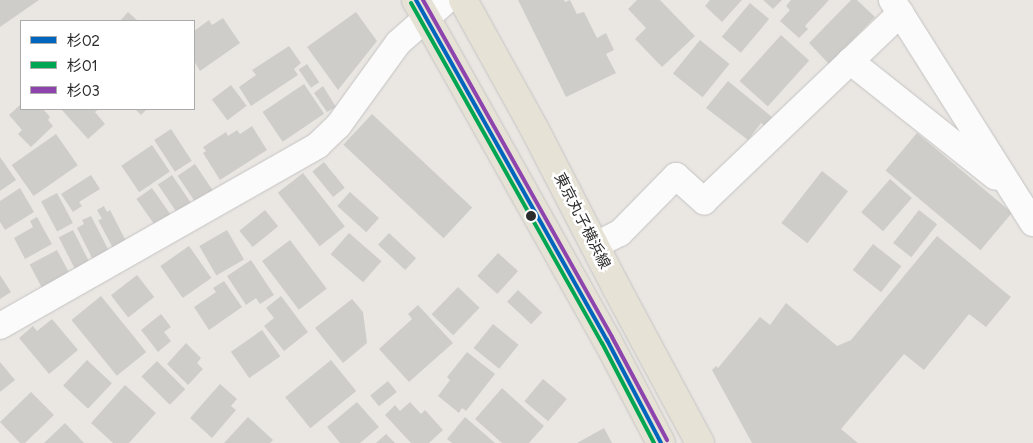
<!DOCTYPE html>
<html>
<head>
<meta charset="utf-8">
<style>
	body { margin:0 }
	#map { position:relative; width:1033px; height:443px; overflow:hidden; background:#eae7e3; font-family:Figtree,"Noto Sans JP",sans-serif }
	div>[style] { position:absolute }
	.building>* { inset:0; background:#cfcdca; transform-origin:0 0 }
	.roads { filter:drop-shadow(0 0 1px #c4c3c3) drop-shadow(0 0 1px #c4c3c3) }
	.minor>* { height:26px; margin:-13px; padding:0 13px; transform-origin:13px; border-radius:13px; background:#fcfbfb }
	.primary>* { height:28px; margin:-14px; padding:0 14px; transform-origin:14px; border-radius:14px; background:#e6e3d6 }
	.bus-1>* { height:4px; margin:-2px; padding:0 2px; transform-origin:2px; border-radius:2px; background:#0065bd }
	.bus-2>* { height:4px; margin:-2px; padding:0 2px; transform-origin:2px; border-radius:2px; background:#00a651 }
	.bus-3>* { height:4px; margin:-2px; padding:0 2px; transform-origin:2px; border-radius:2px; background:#8e44ad }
	.dots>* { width:14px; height:14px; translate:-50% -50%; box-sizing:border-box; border:2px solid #fff; border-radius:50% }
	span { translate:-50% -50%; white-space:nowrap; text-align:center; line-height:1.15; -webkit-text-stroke:5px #fff; paint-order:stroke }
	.street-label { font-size:15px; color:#2c2c2c }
	.legend { position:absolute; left:20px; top:20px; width:175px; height:90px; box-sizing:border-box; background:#fff; border:1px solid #ababab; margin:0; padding:6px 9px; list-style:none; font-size:15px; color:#2c2c2c }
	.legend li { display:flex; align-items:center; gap:10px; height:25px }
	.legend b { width:25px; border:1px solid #ababab }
</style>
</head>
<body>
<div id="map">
	<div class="building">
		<div style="clip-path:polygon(0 0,39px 0,0 27px)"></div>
		<div style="clip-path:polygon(518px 0,564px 0,565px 2px,570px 0,577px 14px,584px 12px,597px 38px,606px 33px,614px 50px,606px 54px,616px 73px,566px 97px)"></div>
		<div style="clip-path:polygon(637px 0,660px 0,695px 36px,662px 67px,635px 39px,646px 28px,628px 9px)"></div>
		<div style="clip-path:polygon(710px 0,742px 0,722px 22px,705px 6px)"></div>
		<div style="clip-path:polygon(763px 0,782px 0,773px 9px)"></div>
		<div style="clip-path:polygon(791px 0,829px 0,805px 26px,808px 29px,799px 38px,780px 21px,790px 10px,786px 6px)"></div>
		<div style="clip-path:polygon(851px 0,857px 0,875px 17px,829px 64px,809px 43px)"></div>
		<div style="left:750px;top:3px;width:25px;height:44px;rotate:40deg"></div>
		<div style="clip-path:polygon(128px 12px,138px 21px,120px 21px)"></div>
		<div style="clip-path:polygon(356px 12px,377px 41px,338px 90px,307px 47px)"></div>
		<div style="clip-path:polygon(223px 18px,240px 43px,200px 71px,194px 61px,194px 31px,209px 20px,212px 25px)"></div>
		<div style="left:781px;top:35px;width:38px;height:62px;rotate:42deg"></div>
		<div style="left:700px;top:40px;width:38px;height:43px;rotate:39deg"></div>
		<div style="clip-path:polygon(289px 46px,301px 63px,294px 69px,298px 75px,251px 106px,239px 87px,256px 75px,252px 70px)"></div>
		<div style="left:307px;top:64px;width:22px;height:10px;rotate:56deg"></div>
		<div style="clip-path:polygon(728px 81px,772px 117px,765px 126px,761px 123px,748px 140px,706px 108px)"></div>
		<div style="left:304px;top:84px;width:36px;height:50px;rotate:56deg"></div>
		<div style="left:231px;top:85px;width:26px;height:24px;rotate:53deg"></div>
		<div style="clip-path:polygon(323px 86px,336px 107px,327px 112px,314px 93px)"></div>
		<div style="clip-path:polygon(21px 104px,21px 109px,43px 109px,50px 117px,48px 120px,53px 126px,31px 147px,18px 134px,22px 130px,9px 115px)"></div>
		<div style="clip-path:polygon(61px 109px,99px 109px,95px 112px,105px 124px,88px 139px)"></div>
		<div style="clip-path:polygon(135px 109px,147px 109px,141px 115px)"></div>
		<div style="left:372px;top:114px;width:137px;height:42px;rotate:43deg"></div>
		<div style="clip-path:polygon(252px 126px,267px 150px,220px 180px,203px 153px,206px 151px,203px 147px,226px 132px,228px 136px,237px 130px,240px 134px)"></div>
		<div style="left:171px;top:129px;width:38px;height:20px;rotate:57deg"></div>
		<div style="left:917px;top:133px;width:124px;height:49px;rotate:40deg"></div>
		<div style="left:56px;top:134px;width:38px;height:54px;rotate:55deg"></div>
		<div style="left:152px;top:145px;width:32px;height:37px;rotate:56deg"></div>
		<div style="clip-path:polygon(0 157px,16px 180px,0 191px)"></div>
		<div style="left:324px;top:162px;width:33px;height:15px;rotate:51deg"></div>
		<div style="left:195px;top:164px;width:34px;height:21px;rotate:56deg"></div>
		<div style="left:822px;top:171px;width:33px;height:66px;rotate:38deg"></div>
		<div style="left:303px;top:173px;width:68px;height:32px;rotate:52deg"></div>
		<div style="clip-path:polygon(91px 175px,100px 189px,79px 202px,82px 206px,73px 212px,61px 194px)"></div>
		<div style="left:172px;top:175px;width:36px;height:17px;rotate:56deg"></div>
		<div style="left:890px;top:179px;width:29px;height:44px;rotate:41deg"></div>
		<div style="clip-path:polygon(20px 188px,34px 212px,5px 230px,0 222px,0 201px)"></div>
		<div style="left:152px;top:188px;width:35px;height:19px;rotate:55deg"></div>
		<div style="left:350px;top:192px;width:39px;height:19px;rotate:42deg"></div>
		<div style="left:57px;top:193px;width:34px;height:18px;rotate:62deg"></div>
		<div style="clip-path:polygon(104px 206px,107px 212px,110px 210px,127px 243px,114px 250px,98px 220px,102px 219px,97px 210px)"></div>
		<div style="left:265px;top:210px;width:21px;height:33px;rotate:51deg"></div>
		<div style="left:919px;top:210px;width:23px;height:42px;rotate:38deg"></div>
		<div style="clip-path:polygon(91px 216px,110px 253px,94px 262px,77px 228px,84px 224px,82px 220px)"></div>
		<div style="clip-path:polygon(37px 217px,52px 244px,25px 259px,14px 238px,33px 227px,30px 221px)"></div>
		<div style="left:73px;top:230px;width:37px;height:16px;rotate:63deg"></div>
		<div style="left:227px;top:230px;width:34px;height:32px;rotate:60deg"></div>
		<div style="left:349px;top:233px;width:43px;height:28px;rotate:41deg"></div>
		<div style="left:389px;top:233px;width:37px;height:16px;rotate:43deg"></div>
		<div style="clip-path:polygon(937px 236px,1011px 297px,986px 327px,969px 314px,924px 370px,904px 354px,841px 429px,858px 443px,752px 443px,712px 370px,716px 366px,718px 368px,760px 317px,770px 325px,786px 303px,837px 346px,851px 340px)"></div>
		<div style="left:290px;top:240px;width:61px;height:35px;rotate:53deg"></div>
		<div style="left:873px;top:244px;width:36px;height:33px;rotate:38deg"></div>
		<div style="left:189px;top:246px;width:39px;height:35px;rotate:55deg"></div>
		<div style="left:57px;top:250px;width:27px;height:31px;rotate:62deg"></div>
		<div style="left:498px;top:253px;width:27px;height:31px;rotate:42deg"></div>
		<div style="clip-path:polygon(251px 260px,274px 295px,260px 304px,256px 298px,246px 305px,227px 276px)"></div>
		<div style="clip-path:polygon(0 275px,11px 292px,0 299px)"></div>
		<div style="left:137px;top:275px;width:28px;height:33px;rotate:52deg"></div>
		<div style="clip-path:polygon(224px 281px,242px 307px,209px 330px,194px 307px,216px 292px,213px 288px)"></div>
		<div style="left:458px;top:287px;width:30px;height:38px;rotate:44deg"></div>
		<div style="left:518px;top:290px;width:33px;height:16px;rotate:43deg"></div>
		<div style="left:101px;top:296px;width:72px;height:38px;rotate:51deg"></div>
		<div style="clip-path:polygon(281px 296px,308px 332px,284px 351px,264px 326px,274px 318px,266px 308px)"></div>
		<div style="clip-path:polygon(352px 299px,363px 312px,367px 343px,343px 363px,315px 328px)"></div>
		<div style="clip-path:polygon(418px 305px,453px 343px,409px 382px,379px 349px,412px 319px,408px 314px)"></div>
		<div style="clip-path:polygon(161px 314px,171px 327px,164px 332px,171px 341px,158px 352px,141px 330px)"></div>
		<div style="clip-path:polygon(52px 319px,78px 350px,49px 374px,19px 338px,33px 326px,37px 331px)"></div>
		<div style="left:493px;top:324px;width:33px;height:31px;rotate:39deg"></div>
		<div style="left:262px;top:330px;width:32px;height:38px;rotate:55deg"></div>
		<div style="clip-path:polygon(186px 343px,201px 358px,197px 363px,203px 369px,188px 385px,167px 364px)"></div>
		<div style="clip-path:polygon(467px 352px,495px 374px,466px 411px,462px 408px,459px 413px,438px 396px,450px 380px,447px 377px)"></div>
		<div style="left:87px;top:360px;width:34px;height:35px;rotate:43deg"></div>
		<div style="left:331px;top:360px;width:40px;height:59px;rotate:51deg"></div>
		<div style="left:157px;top:361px;width:40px;height:22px;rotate:45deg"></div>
		<div style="clip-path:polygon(0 362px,15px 380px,0 392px)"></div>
		<div style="left:543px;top:379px;width:31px;height:29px;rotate:40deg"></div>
		<div style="left:388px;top:381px;width:14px;height:23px;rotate:51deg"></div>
		<div style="clip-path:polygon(220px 384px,237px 399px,231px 406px,236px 410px,212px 438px,190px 418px)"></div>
		<div style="clip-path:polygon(125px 385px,156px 413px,129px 443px,113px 443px,91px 423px)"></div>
		<div style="clip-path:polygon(502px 388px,544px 426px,529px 443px,502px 443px,475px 419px)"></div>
		<div style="clip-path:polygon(31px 392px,54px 415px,25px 443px,20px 443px,0 422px)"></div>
		<div style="clip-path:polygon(357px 402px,379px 427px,360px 443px,340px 443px,327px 427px)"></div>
		<div style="clip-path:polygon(410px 402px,421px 414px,425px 410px,443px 430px,429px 443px,411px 443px,385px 415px,395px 405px,400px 411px)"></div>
		<div style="clip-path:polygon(248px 417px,273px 440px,270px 443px,224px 443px)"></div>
		<div style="clip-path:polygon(465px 417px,495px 443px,452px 443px,447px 439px)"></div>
		<div style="clip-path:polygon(65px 423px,84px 443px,44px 443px)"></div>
		<div style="clip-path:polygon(604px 428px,612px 443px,577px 443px)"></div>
		<div style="clip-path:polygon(386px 434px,395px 443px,376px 443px)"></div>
	</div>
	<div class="roads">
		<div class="minor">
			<div style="left:892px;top:0;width:264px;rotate:57.7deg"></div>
			<div style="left:850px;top:61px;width:186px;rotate:38.5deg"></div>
			<div style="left:594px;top:246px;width:29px;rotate:-27deg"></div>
			<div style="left:620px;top:233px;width:80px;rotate:-45.5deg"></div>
			<div style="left:676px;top:176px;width:38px;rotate:42deg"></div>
			<div style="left:704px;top:201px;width:272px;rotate:-43.7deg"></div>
			<div style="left:0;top:326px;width:366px;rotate:-29.6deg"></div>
			<div style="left:318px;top:145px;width:28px;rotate:-44deg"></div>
			<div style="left:338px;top:126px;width:102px;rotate:-54.1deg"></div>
			<div style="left:398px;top:43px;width:65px;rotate:-41.3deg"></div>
		</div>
		<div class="primary">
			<div style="left:416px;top:0;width:390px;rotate:60.7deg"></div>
			<div style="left:607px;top:340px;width:116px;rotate:62.3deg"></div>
			<div style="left:463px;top:0;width:149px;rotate:61deg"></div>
			<div style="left:535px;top:130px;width:177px;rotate:62.7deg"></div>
			<div style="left:616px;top:287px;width:177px;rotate:61.7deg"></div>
		</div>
	</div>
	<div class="bus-1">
		<div style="left:416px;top:0;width:390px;rotate:60.7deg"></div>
		<div style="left:607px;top:340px;width:116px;rotate:62.3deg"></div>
	</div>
	<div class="bus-2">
		<div style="left:411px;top:3px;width:390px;rotate:60.7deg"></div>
		<div style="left:602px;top:343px;width:113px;rotate:62.5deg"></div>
	</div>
	<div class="bus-3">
		<div style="left:423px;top:0;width:386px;rotate:60.7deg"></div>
		<div style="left:612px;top:337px;width:117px;rotate:61.9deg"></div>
	</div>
	<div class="dots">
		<div style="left:531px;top:216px;background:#2c2c2c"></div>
	</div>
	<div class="street-label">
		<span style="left:582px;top:221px;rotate:63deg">東京丸子横浜線</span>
	</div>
	<ul class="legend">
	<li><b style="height:6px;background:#0065bd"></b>杉02</li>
	<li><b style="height:6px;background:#00a651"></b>杉01</li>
	<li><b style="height:6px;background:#8e44ad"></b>杉03</li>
	</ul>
</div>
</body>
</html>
